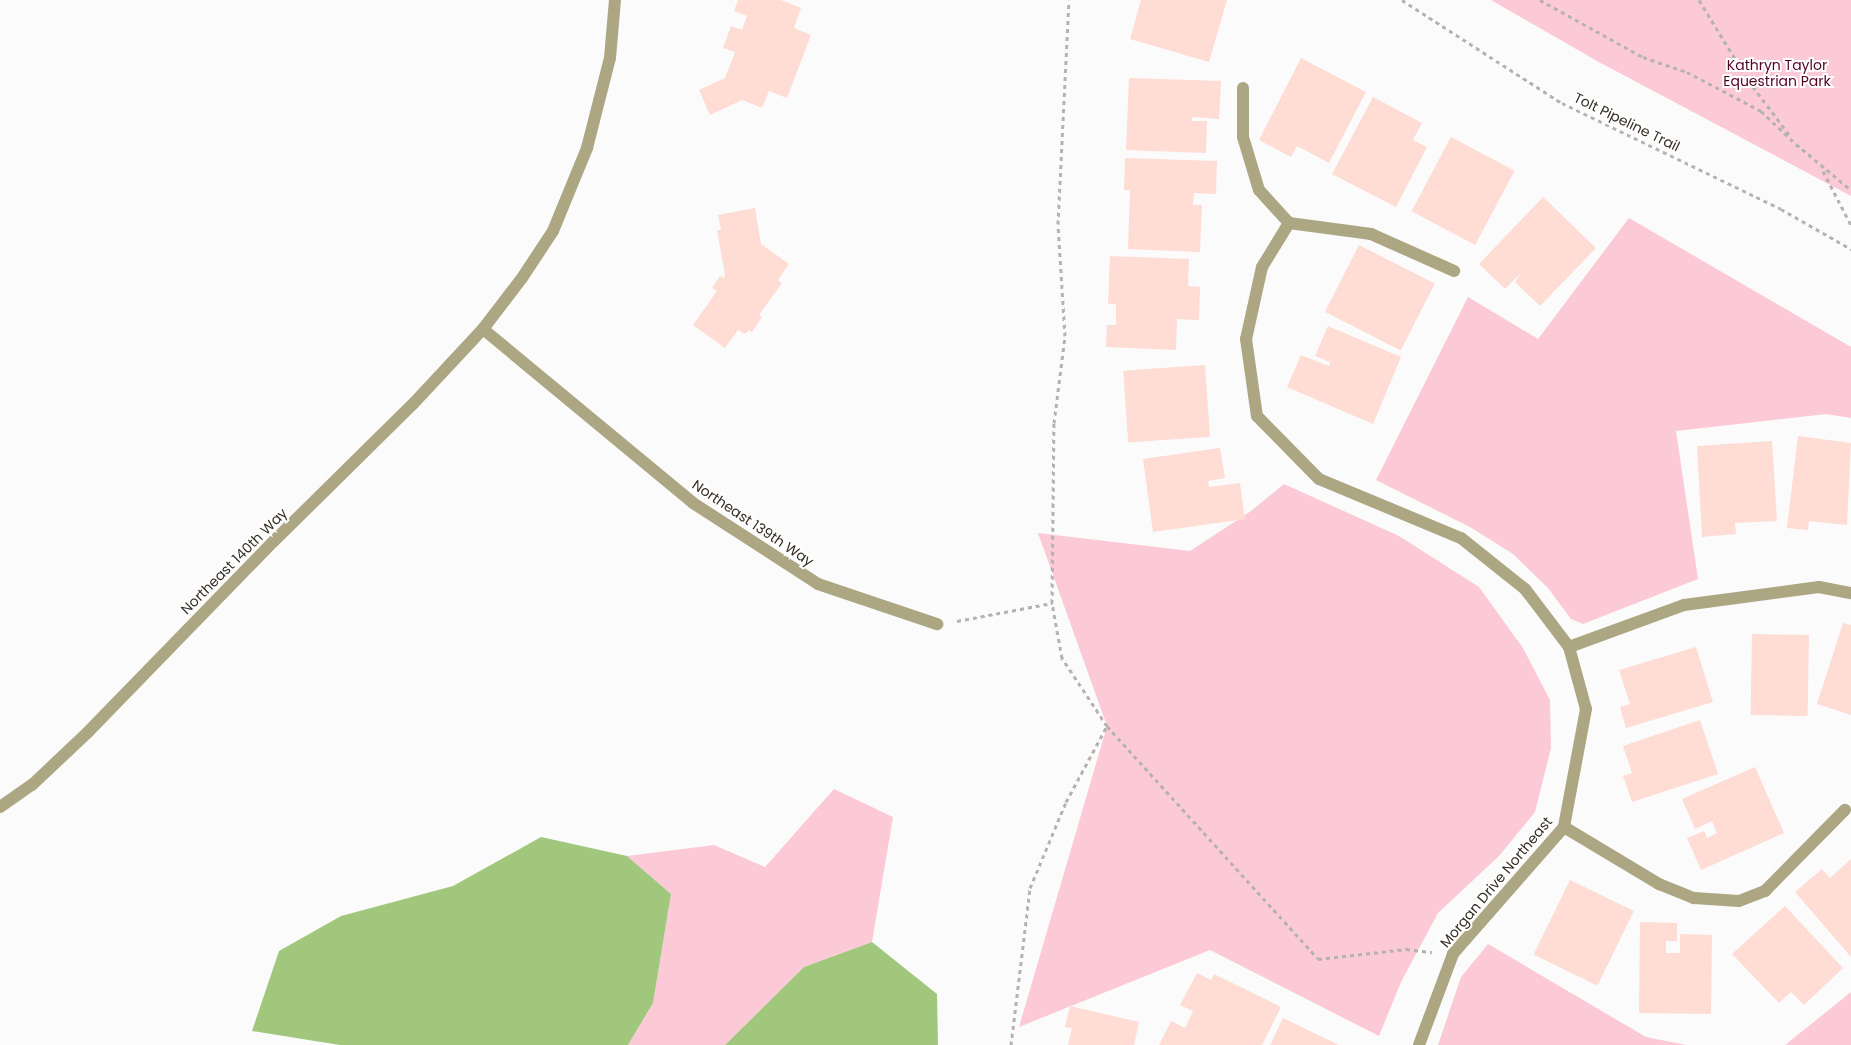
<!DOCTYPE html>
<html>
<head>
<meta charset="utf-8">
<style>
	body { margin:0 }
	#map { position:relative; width:1851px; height:1045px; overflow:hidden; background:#fbfbfb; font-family:Poppins,sans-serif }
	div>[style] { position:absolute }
	.green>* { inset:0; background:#fccad6 }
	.water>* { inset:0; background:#a1c77d }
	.building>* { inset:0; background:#ffdcd4; transform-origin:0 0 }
	.path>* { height:3px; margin-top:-1.5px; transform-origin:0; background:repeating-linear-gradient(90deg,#b5b2af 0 4px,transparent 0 8px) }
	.service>* { height:12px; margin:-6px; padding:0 6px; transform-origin:6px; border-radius:6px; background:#aca683 }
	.minor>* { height:12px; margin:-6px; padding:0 6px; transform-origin:6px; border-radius:6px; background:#aca683 }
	span { translate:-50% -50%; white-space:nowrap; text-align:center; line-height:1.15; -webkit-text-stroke:4px #fff; paint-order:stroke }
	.park-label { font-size:14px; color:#520426 }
	.street-label { font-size:14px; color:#362d24 }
</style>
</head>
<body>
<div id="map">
	<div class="green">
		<div style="clip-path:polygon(1491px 0,1851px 0,1851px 196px,1597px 61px)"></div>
		<div style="clip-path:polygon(1629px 218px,1851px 347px,1851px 418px,1826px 414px,1676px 431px,1698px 579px,1583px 624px,1571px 619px,1548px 588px,1513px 554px,1470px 527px,1376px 480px,1468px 297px,1538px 339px)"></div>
		<div style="clip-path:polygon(1284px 484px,1399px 536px,1479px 587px,1523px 648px,1550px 700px,1551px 748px,1535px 812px,1499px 856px,1438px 913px,1401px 982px,1379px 1036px,1210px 950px,1019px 1027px,1107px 726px,1038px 533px,1190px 551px,1251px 511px)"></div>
		<div style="clip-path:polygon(834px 789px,893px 817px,872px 942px,804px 967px,725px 1045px,628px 1045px,653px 1003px,671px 894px,627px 856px,714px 845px,765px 867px)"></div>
		<div style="clip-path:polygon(1488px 944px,1646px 1037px,1686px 1045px,1438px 1045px,1461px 977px)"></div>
		<div style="clip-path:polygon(1851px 992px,1851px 1045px,1785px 1045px)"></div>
	</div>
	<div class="water">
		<div style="clip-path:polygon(541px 837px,627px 856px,671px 894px,653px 1003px,628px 1045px,340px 1045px,252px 1031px,279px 951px,341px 916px,453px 886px)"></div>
		<div style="clip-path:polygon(872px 942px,937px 994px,938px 1045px,725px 1045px,804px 967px)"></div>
	</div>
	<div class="building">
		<div style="clip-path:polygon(738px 0,781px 0,801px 8px,794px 28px,811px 35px,787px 98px,769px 91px,762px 108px,742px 100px,710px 115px,699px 90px,725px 78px,735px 52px,723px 48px,731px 26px,742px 30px,747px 16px,734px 11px)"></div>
		<div style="clip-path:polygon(1141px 0,1227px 0,1209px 62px,1130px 39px)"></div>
		<div style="clip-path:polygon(1301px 58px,1366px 92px,1329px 163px,1297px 146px,1291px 157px,1259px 140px)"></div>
		<div style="clip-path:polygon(1129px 78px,1221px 81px,1219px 119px,1192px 117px,1192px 121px,1207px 121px,1206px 153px,1126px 150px)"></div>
		<div style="clip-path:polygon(1373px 97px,1422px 123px,1413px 140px,1427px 147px,1396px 207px,1332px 174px)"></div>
		<div style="left:1451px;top:137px;width:72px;height:84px;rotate:28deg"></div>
		<div style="clip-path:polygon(1125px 158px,1217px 161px,1216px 194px,1194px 193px,1193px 205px,1202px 205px,1200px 252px,1128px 249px,1130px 190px,1124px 190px)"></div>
		<div style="clip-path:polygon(1543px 197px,1596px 248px,1540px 306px,1515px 282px,1522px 272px,1505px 289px,1479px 264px)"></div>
		<div style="clip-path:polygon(755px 208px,761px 244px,789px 264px,778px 280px,782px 283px,759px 315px,762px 317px,752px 332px,749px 330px,745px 334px,738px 330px,725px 348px,693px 325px,717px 291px,712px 288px,720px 276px,724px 278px,725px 275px,717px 230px,721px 230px,718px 215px)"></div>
		<div style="left:1359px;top:245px;width:85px;height:75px;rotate:27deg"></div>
		<div style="clip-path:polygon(1110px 256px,1189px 259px,1188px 286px,1200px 287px,1199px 320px,1177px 319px,1176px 350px,1106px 347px,1107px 325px,1116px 325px,1116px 304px,1108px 304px)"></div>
		<div style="clip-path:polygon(1328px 326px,1401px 357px,1373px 424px,1287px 387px,1301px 355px,1329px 366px,1330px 362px,1315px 356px)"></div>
		<div style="left:1205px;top:365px;width:72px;height:82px;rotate:86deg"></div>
		<div style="clip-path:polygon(1798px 436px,1851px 443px,1847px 525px,1809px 521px,1808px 530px,1787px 528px)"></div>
		<div style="clip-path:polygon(1772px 441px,1777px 521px,1735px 523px,1736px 534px,1702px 537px,1697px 446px)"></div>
		<div style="clip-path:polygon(1220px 448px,1225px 478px,1208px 481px,1209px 487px,1240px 483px,1245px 519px,1153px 532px,1143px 459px)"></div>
		<div style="clip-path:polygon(1843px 623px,1851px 625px,1851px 715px,1817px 704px)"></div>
		<div style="left:1752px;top:634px;width:57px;height:81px;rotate:1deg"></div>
		<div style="clip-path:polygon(1696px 647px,1713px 702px,1626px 728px,1620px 707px,1630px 704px,1619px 670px)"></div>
		<div style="clip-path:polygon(1700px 720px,1718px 774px,1632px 802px,1623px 776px,1632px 773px,1623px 746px)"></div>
		<div style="clip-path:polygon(1755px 767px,1784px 833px,1701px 870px,1687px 838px,1704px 831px,1707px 838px,1717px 833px,1712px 821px,1695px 829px,1682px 799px)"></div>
		<div style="clip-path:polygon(1851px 859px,1851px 957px,1795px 892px,1822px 869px,1830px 878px)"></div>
		<div style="left:1570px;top:880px;width:71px;height:83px;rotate:26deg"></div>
		<div style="clip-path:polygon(1785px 906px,1843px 968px,1804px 1005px,1791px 992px,1779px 1003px,1732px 954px)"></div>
		<div style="clip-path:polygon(1640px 922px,1677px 923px,1677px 941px,1666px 941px,1666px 953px,1680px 953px,1680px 934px,1712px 935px,1711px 1014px,1639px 1013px)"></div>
		<div style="clip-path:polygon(1197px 973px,1211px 980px,1214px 974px,1281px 1007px,1262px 1045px,1159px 1045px,1171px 1021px,1185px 1028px,1193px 1011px,1180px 1005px)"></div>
		<div style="clip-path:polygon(1070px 1006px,1139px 1022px,1134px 1045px,1068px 1045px,1072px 1028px,1065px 1027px)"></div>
		<div style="clip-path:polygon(1283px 1018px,1339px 1045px,1270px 1045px)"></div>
	</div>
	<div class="path">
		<div style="left:1402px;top:0;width:190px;rotate:32.8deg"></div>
		<div style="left:1562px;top:103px;width:243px;rotate:25.8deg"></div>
		<div style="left:1781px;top:209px;width:81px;rotate:29.7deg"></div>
		<div style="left:1540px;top:0;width:118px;rotate:29deg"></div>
		<div style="left:1643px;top:57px;width:46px;rotate:18.8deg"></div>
		<div style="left:1687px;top:72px;width:84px;rotate:27.8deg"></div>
		<div style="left:1761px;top:111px;width:50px;rotate:43.4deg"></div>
		<div style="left:1699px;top:0;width:94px;rotate:58.5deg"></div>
		<div style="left:1748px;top:80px;width:71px;rotate:53deg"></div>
		<div style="left:1796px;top:144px;width:72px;rotate:39.9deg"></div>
		<div style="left:1823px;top:171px;width:61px;rotate:62.6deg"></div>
		<div style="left:957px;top:621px;width:97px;rotate:-10.7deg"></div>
		<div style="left:1107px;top:726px;width:314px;rotate:47.8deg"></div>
		<div style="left:1318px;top:959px;width:89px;rotate:-6.5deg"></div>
		<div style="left:1406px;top:949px;width:26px;rotate:7deg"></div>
		<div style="left:1011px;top:1045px;width:158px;rotate:-83.1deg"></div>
		<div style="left:1030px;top:888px;width:93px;rotate:-67.3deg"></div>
		<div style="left:1066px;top:802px;width:86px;rotate:-61.7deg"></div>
		<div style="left:1107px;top:726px;width:82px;rotate:-123.5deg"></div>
		<div style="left:1062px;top:658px;width:56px;rotate:-100.3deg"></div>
		<div style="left:1052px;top:603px;width:180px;rotate:-89.4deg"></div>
		<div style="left:1054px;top:423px;width:88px;rotate:-82.8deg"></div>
		<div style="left:1065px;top:336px;width:112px;rotate:-93.6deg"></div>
		<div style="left:1058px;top:224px;width:224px;rotate:-87.2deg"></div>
	</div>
	<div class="service">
		<div style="left:1564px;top:827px;width:111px;rotate:31deg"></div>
		<div style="left:1659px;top:884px;width:38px;rotate:22deg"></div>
		<div style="left:1694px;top:898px;width:45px;rotate:3.8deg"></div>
		<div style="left:1739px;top:901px;width:28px;rotate:-21deg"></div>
		<div style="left:1765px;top:891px;width:114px;rotate:-45.4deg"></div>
	</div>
	<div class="minor">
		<div style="left:1243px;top:88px;width:49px;rotate:90deg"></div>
		<div style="left:1243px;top:137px;width:55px;rotate:73.2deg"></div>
		<div style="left:1259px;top:190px;width:45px;rotate:47.7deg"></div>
		<div style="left:1289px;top:223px;width:83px;rotate:7.6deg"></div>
		<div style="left:1371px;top:234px;width:91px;rotate:24deg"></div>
		<div style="left:1289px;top:223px;width:52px;rotate:121.5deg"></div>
		<div style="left:1262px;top:267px;width:74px;rotate:102.5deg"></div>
		<div style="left:1246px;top:339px;width:78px;rotate:81.9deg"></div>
		<div style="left:1257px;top:416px;width:88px;rotate:45.5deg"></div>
		<div style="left:1319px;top:479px;width:154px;rotate:22.6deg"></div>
		<div style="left:1461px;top:538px;width:82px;rotate:38.6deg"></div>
		<div style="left:1525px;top:589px;width:73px;rotate:52.8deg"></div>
		<div style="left:1569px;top:647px;width:64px;rotate:74.7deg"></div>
		<div style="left:1586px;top:709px;width:120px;rotate:100.6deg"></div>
		<div style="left:1564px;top:827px;width:169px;rotate:131.2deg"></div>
		<div style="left:1453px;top:954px;width:97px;rotate:110.5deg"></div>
		<div style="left:483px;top:329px;width:273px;rotate:39.6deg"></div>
		<div style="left:693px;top:503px;width:149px;rotate:32.9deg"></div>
		<div style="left:818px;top:584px;width:126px;rotate:18.6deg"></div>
		<div style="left:1569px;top:647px;width:122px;rotate:-20.1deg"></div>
		<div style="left:1684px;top:605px;width:136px;rotate:-7.6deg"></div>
		<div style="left:1819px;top:587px;width:33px;rotate:11deg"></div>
		<div style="left:0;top:807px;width:39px;rotate:-35deg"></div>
		<div style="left:32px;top:785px;width:77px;rotate:-43.4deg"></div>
		<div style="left:88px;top:732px;width:267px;rotate:-45.8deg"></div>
		<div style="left:274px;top:541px;width:195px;rotate:-44.6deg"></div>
		<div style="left:413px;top:404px;width:103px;rotate:-47deg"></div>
		<div style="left:483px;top:329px;width:64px;rotate:-52.6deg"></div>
		<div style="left:522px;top:278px;width:56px;rotate:-56.6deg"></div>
		<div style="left:553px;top:231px;width:90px;rotate:-67.7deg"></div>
		<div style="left:587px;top:148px;width:93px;rotate:-75.7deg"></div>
		<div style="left:610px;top:58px;width:58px;rotate:-85.1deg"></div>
	</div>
	<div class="park-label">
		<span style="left:1777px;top:73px">Kathryn Taylor<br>Equestrian Park</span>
	</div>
	<div class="street-label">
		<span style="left:1627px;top:122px;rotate:26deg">Tolt Pipeline Trail</span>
		<span style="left:753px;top:523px;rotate:34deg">Northeast 139th Way</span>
		<span style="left:234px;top:561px;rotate:-45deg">Northeast 140th Way</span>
		<span style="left:1496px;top:882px;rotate:-50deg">Morgan Drive Northeast</span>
	</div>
</div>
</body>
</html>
